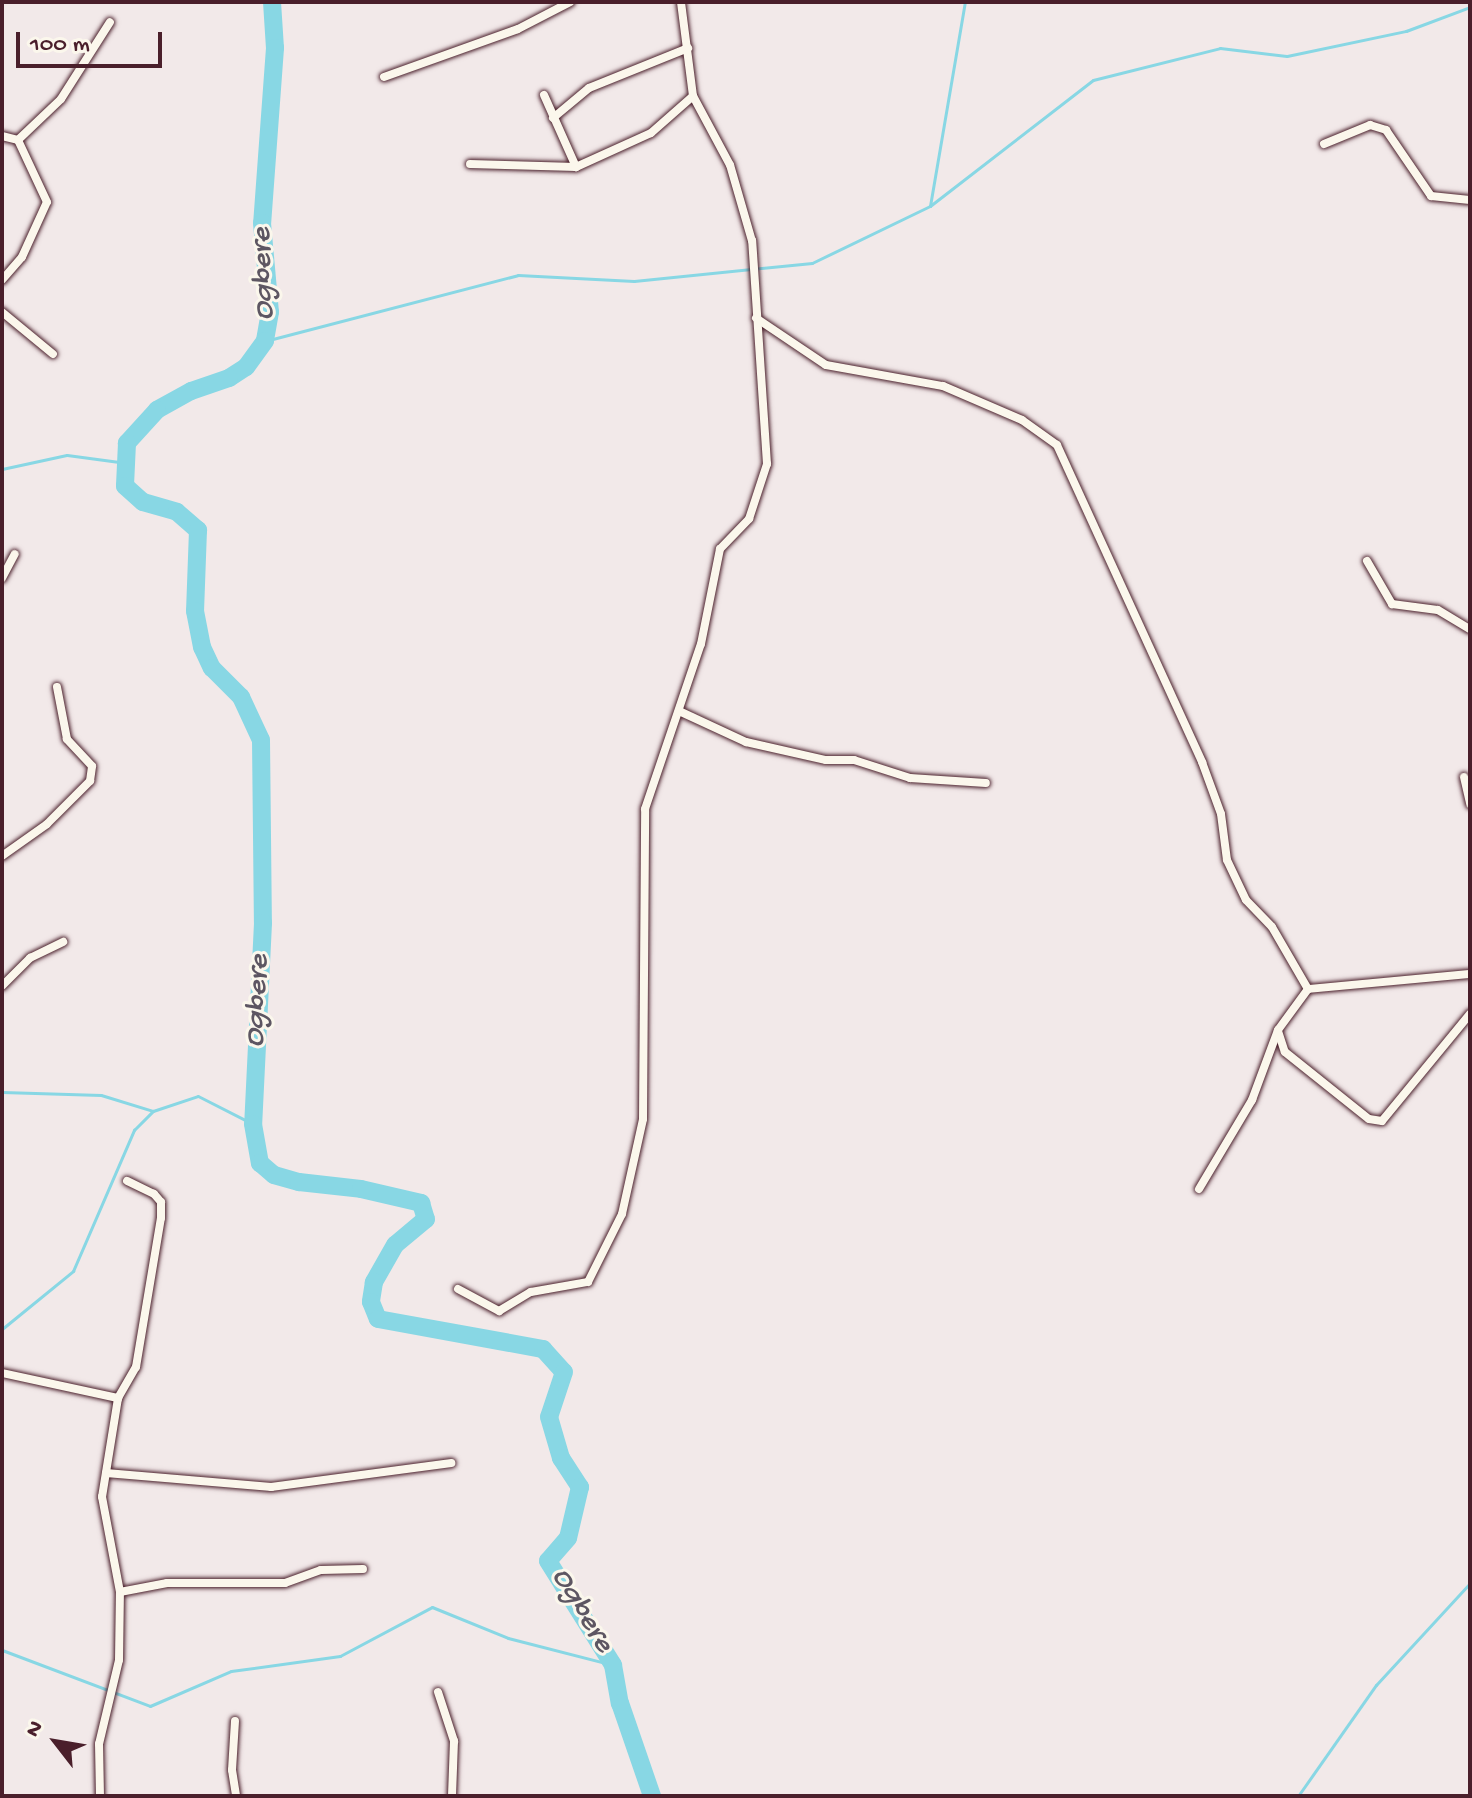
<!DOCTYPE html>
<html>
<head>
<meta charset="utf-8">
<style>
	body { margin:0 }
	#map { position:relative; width:1472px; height:1798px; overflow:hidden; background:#f2e9e9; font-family:"Gochi Hand",sans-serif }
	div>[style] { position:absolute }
	.stream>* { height:3px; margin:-1.5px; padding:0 1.5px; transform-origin:1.5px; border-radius:1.5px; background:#88d7e4 }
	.river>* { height:18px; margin:-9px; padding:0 9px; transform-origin:9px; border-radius:9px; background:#88d7e4 }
	.roads { filter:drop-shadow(0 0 2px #4a1f2b) drop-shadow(0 0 2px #4a1f2b) }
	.street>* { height:8px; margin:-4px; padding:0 4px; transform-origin:4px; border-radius:4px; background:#fbf7ec }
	span { translate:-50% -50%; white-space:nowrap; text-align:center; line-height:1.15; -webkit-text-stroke:6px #fbf7ec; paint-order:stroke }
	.water-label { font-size:30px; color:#5d5662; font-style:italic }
	.frame { position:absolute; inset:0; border:4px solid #4a1f2b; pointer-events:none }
	.north { position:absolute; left:16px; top:1702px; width:80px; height:80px; -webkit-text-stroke:6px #fbf7ec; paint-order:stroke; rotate:301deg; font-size:22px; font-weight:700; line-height:32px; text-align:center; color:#4a1f2b }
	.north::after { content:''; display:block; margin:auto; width:28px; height:36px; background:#4a1f2b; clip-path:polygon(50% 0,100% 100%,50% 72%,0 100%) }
	.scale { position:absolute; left:16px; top:32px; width:146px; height:36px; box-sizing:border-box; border:4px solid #4a1f2b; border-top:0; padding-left:10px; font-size:24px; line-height:28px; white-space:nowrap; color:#4a1f2b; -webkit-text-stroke:6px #fbf7ec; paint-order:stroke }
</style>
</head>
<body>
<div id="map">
	<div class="stream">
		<div style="left:930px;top:206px;width:207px;rotate:-80.3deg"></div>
		<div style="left:265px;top:341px;width:261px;rotate:-14.6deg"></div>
		<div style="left:518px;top:275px;width:116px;rotate:3deg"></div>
		<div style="left:634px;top:281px;width:179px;rotate:-5.8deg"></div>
		<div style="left:812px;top:263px;width:131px;rotate:-25.8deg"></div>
		<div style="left:930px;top:206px;width:206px;rotate:-37.7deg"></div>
		<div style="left:1093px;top:80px;width:131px;rotate:-14.1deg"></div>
		<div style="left:1220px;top:48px;width:67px;rotate:6.8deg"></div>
		<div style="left:1287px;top:56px;width:122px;rotate:-11.9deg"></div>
		<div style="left:1406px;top:31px;width:68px;rotate:-20.6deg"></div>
		<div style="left:2px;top:469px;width:66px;rotate:-12.2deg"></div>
		<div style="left:67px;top:455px;width:60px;rotate:7.7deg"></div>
		<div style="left:2px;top:1092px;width:99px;rotate:1.7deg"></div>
		<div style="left:101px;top:1095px;width:54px;rotate:17.1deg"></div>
		<div style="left:153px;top:1111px;width:47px;rotate:-18.4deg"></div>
		<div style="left:198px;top:1096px;width:62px;rotate:27deg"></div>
		<div style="left:2px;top:1329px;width:92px;rotate:-39.2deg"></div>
		<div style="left:73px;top:1271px;width:154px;rotate:-66.6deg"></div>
		<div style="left:134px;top:1130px;width:27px;rotate:-45deg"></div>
		<div style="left:2px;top:1650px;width:158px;rotate:20.7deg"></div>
		<div style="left:150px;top:1706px;width:88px;rotate:-23.4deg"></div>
		<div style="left:231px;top:1671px;width:110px;rotate:-7.8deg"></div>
		<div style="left:340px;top:1656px;width:104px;rotate:-28deg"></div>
		<div style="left:432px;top:1607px;width:82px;rotate:22.2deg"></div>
		<div style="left:508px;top:1638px;width:108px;rotate:14.4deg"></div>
		<div style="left:1298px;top:1796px;width:136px;rotate:-54.9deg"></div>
		<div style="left:1376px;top:1685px;width:139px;rotate:-47.3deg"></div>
	</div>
	<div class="river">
		<div style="left:272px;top:2px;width:46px;rotate:86.3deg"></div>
		<div style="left:275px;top:48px;width:175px;rotate:94.2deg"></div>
		<div style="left:262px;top:223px;width:89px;rotate:84.9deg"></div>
		<div style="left:270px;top:312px;width:29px;rotate:100deg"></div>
		<div style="left:265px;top:341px;width:32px;rotate:126deg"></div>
		<div style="left:246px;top:367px;width:20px;rotate:147deg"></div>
		<div style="left:229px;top:378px;width:40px;rotate:161.1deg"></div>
		<div style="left:191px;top:391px;width:39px;rotate:151deg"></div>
		<div style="left:157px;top:410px;width:45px;rotate:132.3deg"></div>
		<div style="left:127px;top:443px;width:43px;rotate:92.7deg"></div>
		<div style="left:125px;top:486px;width:24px;rotate:42deg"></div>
		<div style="left:143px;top:502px;width:35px;rotate:16deg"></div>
		<div style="left:177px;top:512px;width:28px;rotate:41deg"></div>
		<div style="left:198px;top:530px;width:81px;rotate:92.1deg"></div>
		<div style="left:195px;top:611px;width:37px;rotate:79deg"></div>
		<div style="left:202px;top:647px;width:23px;rotate:65deg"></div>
		<div style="left:212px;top:668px;width:41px;rotate:45deg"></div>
		<div style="left:241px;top:697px;width:47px;rotate:65.1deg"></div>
		<div style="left:261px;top:740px;width:183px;rotate:89.4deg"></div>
		<div style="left:263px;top:923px;width:201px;rotate:92.8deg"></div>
		<div style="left:253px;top:1124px;width:40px;rotate:80deg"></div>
		<div style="left:260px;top:1163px;width:18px;rotate:41deg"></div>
		<div style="left:274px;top:1175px;width:26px;rotate:16deg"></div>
		<div style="left:299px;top:1182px;width:62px;rotate:6.4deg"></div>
		<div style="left:361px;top:1189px;width:62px;rotate:13.1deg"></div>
		<div style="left:421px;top:1203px;width:17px;rotate:73deg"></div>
		<div style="left:426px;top:1219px;width:40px;rotate:140deg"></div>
		<div style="left:395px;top:1245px;width:43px;rotate:119.6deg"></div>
		<div style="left:374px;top:1282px;width:20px;rotate:99deg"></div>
		<div style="left:371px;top:1302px;width:18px;rotate:68deg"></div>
		<div style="left:378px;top:1319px;width:168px;rotate:10.3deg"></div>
		<div style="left:543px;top:1349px;width:31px;rotate:48deg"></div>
		<div style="left:564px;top:1372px;width:47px;rotate:108.4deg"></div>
		<div style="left:549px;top:1417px;width:43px;rotate:73.7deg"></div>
		<div style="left:561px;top:1458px;width:35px;rotate:57deg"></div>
		<div style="left:580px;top:1487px;width:52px;rotate:103.2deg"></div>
		<div style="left:568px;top:1538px;width:30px;rotate:131deg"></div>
		<div style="left:548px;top:1561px;width:123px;rotate:58deg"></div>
		<div style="left:613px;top:1665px;width:39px;rotate:80deg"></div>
		<div style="left:620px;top:1703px;width:98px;rotate:71deg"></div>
	</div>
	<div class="roads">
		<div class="street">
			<div style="left:384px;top:77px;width:142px;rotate:-19.7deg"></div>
			<div style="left:518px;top:29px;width:59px;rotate:-27.4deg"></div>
			<div style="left:544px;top:95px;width:79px;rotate:66deg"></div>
			<div style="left:553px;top:118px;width:47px;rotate:-39.8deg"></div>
			<div style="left:589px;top:88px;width:107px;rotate:-22deg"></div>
			<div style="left:2px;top:136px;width:16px;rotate:14deg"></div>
			<div style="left:18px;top:140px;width:59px;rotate:-43.6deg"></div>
			<div style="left:61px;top:99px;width:91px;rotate:-57.5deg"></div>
			<div style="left:1324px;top:144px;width:50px;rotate:-22.4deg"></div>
			<div style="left:1370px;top:125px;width:17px;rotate:17deg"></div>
			<div style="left:1386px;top:130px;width:80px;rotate:55.7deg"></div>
			<div style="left:1431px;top:196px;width:39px;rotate:6deg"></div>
			<div style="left:470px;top:164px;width:106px;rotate:1.6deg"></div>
			<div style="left:576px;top:167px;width:82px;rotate:-24.4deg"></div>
			<div style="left:651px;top:133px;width:56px;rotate:-41.4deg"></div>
			<div style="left:2px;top:280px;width:30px;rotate:-49deg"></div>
			<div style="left:22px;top:257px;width:60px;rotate:-65.6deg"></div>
			<div style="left:47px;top:202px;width:68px;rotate:-115.1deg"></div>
			<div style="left:2px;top:312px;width:66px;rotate:39.5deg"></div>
			<div style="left:756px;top:318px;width:84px;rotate:33.9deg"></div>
			<div style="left:826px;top:365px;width:119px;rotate:10.2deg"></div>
			<div style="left:943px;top:386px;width:86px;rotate:23.3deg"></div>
			<div style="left:1022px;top:420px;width:43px;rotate:35.5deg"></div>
			<div style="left:1057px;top:445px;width:349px;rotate:65.4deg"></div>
			<div style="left:1202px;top:762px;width:55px;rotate:69.9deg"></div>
			<div style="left:1221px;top:814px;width:46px;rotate:82.6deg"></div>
			<div style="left:1227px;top:860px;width:44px;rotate:64.6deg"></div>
			<div style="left:1246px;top:900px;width:37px;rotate:46deg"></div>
			<div style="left:1272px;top:927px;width:72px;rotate:59.9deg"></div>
			<div style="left:1367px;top:561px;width:50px;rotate:59.8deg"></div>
			<div style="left:1392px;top:604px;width:46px;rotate:7.4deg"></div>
			<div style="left:1438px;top:610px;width:37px;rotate:31deg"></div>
			<div style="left:2px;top:578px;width:27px;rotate:-62deg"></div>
			<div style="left:679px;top:711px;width:74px;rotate:24.8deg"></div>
			<div style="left:746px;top:742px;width:82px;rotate:12.7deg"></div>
			<div style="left:826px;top:760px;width:28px"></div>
			<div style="left:854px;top:760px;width:59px;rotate:17.8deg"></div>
			<div style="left:910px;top:778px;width:76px;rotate:3.8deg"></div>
			<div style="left:1464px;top:777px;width:28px;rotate:77deg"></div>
			<div style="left:2px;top:856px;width:55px;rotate:-35.4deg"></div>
			<div style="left:47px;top:824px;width:61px;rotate:-45deg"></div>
			<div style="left:90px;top:781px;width:15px;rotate:-82deg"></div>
			<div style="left:92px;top:766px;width:37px;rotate:-133deg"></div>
			<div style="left:67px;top:739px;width:53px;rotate:-100.9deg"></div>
			<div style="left:2px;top:986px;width:40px;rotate:-45deg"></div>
			<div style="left:30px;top:958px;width:37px;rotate:-26deg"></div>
			<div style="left:1278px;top:1031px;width:22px;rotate:72deg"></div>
			<div style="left:1285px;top:1052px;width:107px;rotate:38.6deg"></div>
			<div style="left:1369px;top:1119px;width:13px;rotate:9deg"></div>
			<div style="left:1382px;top:1121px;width:139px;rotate:-50.6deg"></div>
			<div style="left:1199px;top:1189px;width:104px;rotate:-59.2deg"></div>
			<div style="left:1252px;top:1100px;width:75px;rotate:-69.6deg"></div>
			<div style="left:1278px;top:1030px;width:51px;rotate:-53.8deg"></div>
			<div style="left:1308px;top:989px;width:163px;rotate:-5.3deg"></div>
			<div style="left:458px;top:1289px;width:47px;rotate:28.2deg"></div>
			<div style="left:499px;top:1311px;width:37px;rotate:-31deg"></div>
			<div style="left:531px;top:1292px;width:58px;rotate:-10deg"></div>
			<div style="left:588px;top:1282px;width:76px;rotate:-63.4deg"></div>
			<div style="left:622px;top:1214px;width:97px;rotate:-77.5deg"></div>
			<div style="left:643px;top:1119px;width:310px;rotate:-89.6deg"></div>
			<div style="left:645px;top:809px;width:174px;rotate:-71.3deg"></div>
			<div style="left:701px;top:644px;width:97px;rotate:-78.7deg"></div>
			<div style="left:720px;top:549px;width:42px;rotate:-46deg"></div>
			<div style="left:749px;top:519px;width:58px;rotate:-71.9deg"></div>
			<div style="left:767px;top:464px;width:224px;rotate:-93.8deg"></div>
			<div style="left:752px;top:241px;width:79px;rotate:-106.1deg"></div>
			<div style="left:730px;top:165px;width:78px;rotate:-118.2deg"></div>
			<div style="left:693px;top:96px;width:95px;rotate:-97.3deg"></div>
			<div style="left:2px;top:1373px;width:119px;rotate:12.2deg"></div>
			<div style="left:106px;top:1473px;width:166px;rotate:4.8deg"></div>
			<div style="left:271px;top:1487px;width:182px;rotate:-7.6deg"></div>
			<div style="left:120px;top:1592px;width:48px;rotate:-10.8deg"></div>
			<div style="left:167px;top:1583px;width:118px"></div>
			<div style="left:285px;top:1583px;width:38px;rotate:-20deg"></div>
			<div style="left:321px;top:1570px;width:42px;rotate:-1.4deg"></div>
			<div style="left:438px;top:1692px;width:52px;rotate:71.9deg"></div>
			<div style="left:454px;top:1741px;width:55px;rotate:92.1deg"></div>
			<div style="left:235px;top:1721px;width:49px;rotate:93.5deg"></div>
			<div style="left:232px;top:1770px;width:26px;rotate:81deg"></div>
			<div style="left:100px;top:1796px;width:52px;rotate:-91.1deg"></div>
			<div style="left:99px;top:1744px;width:86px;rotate:-76.6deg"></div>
			<div style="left:119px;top:1660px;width:68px;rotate:-89.2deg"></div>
			<div style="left:120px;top:1592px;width:97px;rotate:-100.7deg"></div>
			<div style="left:102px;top:1497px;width:100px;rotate:-80.8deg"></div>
			<div style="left:118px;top:1398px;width:36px;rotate:-60deg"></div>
			<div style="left:136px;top:1367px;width:151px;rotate:-80.5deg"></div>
			<div style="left:161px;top:1218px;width:16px;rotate:-90deg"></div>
			<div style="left:161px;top:1202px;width:11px;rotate:-131deg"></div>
			<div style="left:154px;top:1194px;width:30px;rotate:-154deg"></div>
		</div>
	</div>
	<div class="water-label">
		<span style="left:265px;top:274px;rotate:-92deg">Ogbere</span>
		<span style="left:259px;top:1001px;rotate:-87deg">Ogbere</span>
		<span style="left:581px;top:1611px;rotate:59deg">Ogbere</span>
	</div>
	<div class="frame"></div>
	<div class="north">N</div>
	<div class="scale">100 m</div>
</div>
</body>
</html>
